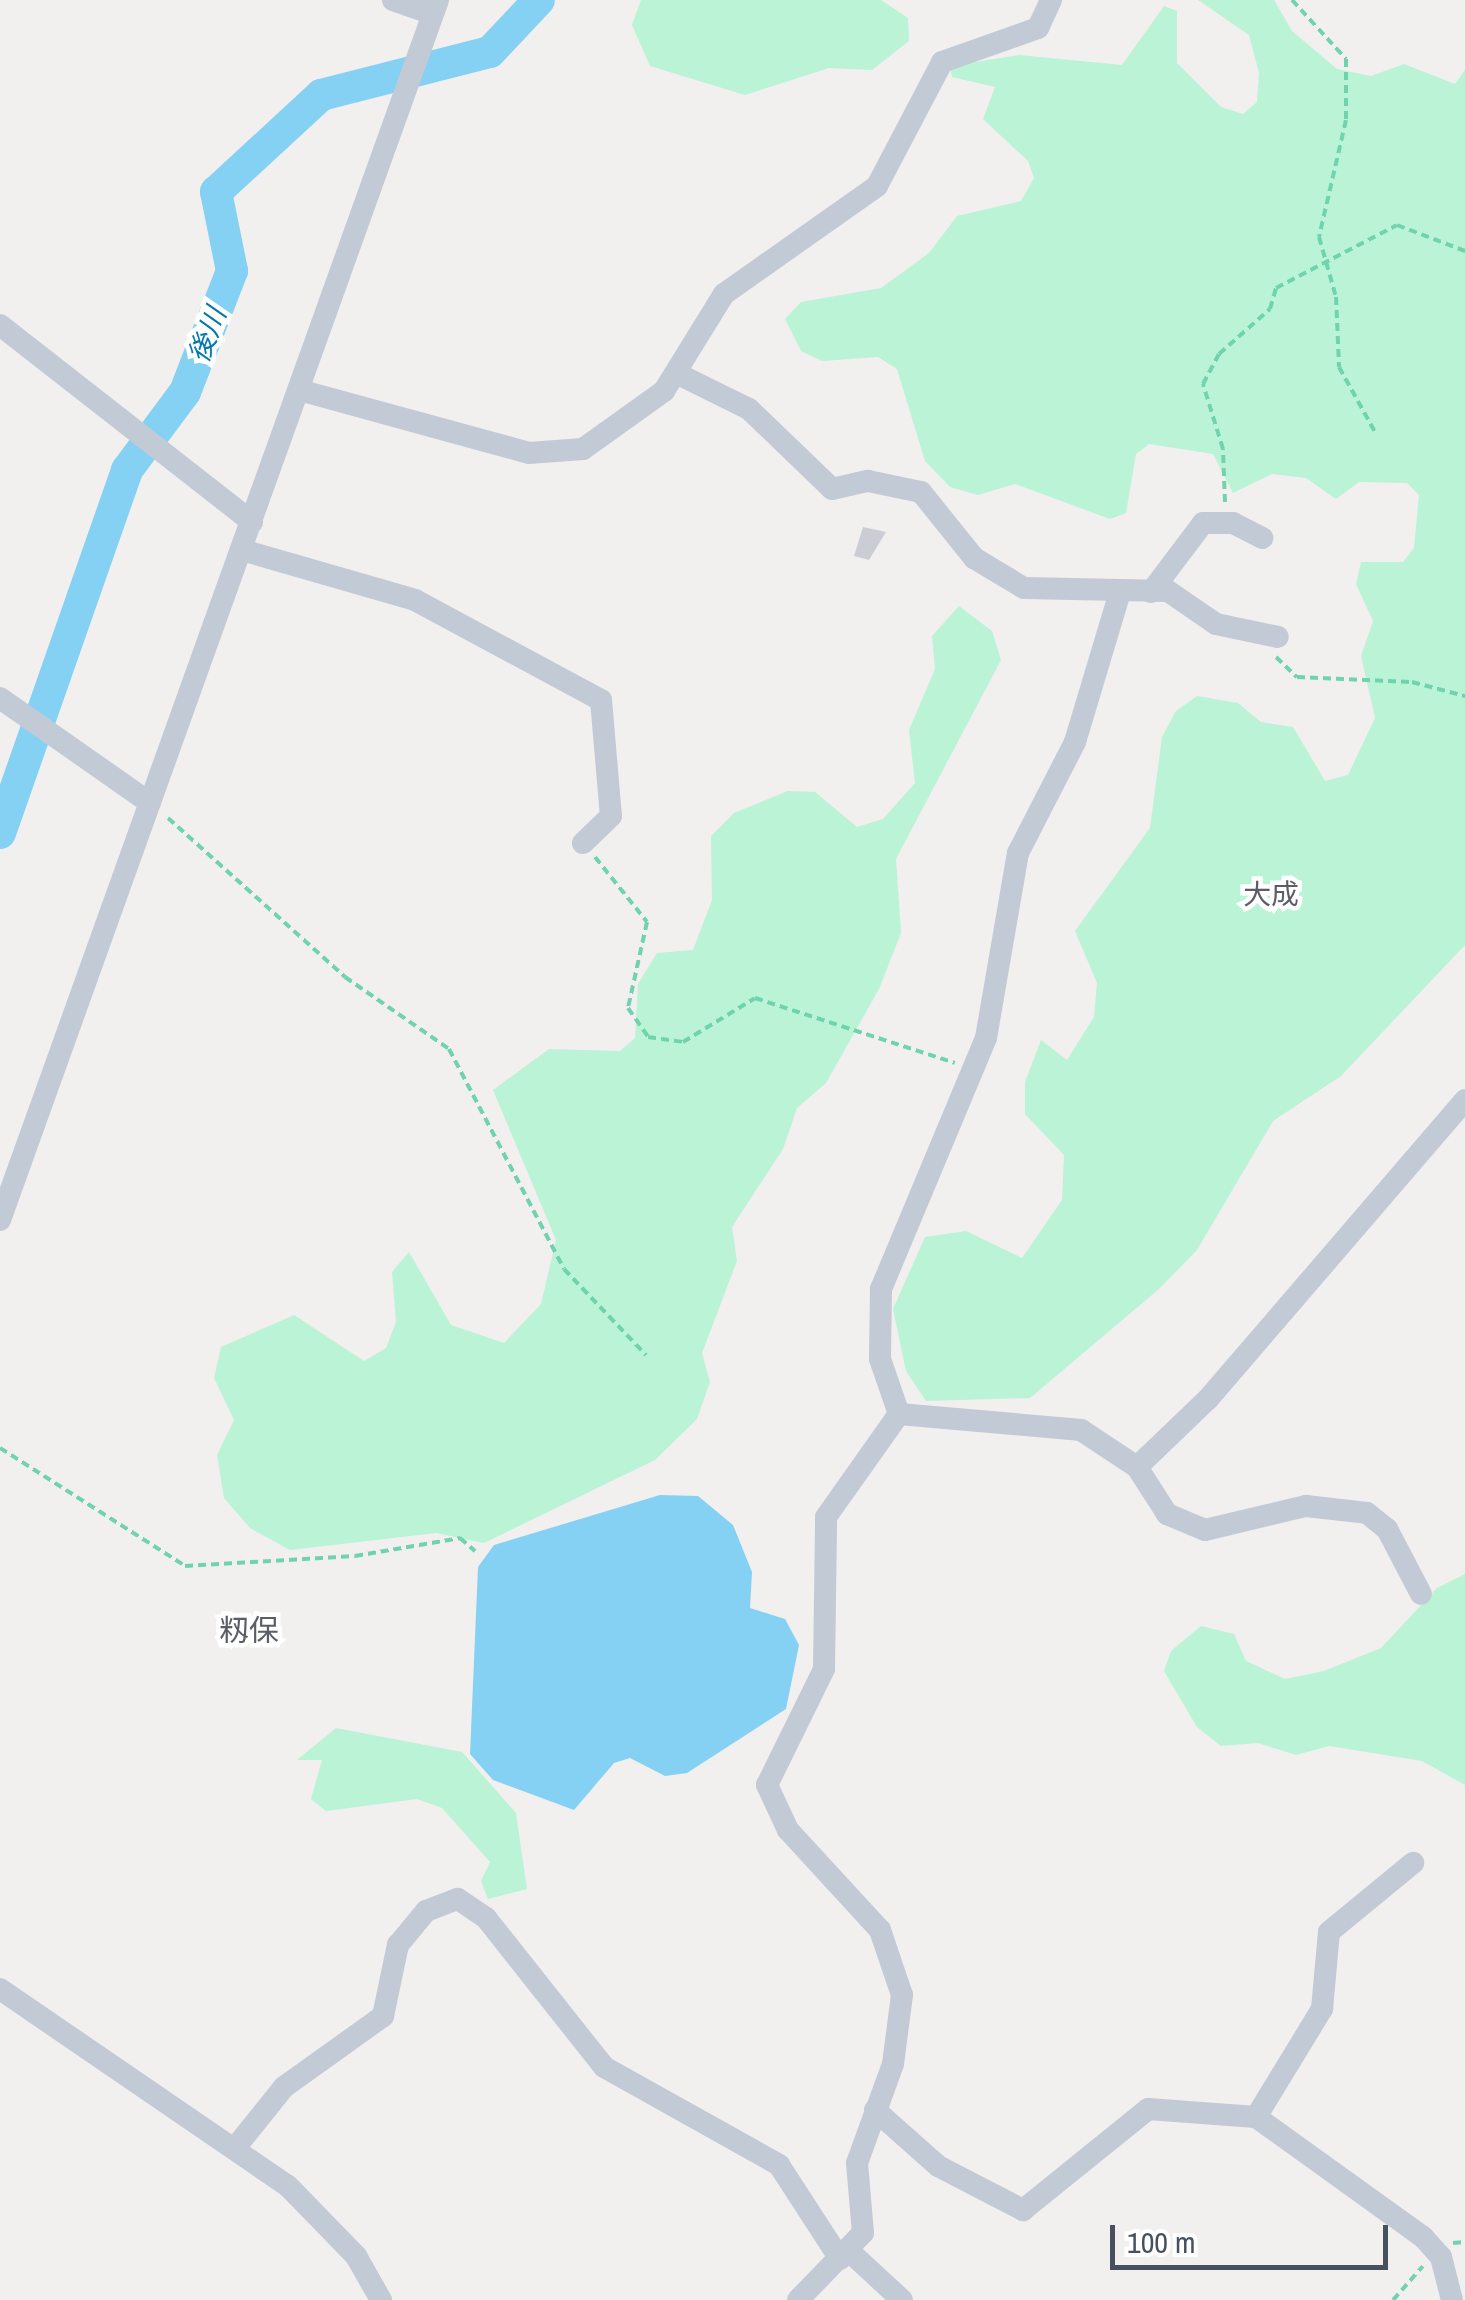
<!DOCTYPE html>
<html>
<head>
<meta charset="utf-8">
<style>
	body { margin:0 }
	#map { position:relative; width:1465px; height:2300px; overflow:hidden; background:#f2efef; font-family:"Archivo Narrow","Noto Sans JP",sans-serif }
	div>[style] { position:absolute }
	.green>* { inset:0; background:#baf3d6 }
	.water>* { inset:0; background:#84d1f3 }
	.river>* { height:32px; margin:-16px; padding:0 16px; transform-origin:16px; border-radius:16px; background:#84d1f3 }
	.building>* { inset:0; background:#cbcdd5 }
	.path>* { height:4px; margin-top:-2px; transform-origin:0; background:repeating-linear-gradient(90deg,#6fd4ad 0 8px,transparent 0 13px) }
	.street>* { height:22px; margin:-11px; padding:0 11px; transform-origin:11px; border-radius:11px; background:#c2cad5 }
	span { translate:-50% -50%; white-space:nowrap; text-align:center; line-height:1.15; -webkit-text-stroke:9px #fff; paint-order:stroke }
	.water-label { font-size:28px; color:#0179af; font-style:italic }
	.neighbourhood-label { font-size:28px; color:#5b5e65 }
	.quarter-label { font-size:30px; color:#5b5e65 }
	.scale { position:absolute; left:1110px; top:2225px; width:278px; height:45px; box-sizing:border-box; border:5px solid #46505e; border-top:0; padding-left:12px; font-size:30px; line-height:35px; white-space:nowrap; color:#46505e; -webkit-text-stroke:8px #fff; paint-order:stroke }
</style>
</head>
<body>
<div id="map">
	<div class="green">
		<div style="clip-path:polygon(641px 0,881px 0,908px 18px,909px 41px,872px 70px,829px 68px,745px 95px,650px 66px,632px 25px)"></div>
		<div style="clip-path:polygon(1198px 0,1274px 0,1292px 31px,1337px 69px,1371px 76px,1404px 64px,1455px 84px,1465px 70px,1465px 945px,1341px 1076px,1273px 1121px,1197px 1250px,1159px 1289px,1030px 1398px,926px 1401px,906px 1371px,893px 1309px,925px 1237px,966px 1231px,1022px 1258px,1062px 1200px,1064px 1155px,1025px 1114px,1025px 1082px,1041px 1040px,1067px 1060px,1094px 1017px,1097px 983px,1075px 931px,1150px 828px,1162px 737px,1176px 711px,1197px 696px,1238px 703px,1261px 722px,1293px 727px,1325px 781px,1348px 775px,1375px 718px,1361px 656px,1373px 621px,1356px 584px,1361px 562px,1403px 562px,1414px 548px,1419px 495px,1407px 483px,1359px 482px,1336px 499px,1306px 478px,1272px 474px,1233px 493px,1213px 454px,1149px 444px,1136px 454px,1126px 513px,1110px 519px,1015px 484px,978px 495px,950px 487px,925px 461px,897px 369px,878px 357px,822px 361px,801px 351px,785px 319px,801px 302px,881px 288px,929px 253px,957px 216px,1021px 201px,1034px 178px,1028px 161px,983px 119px,995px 87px,952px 77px,950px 66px,1019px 55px,1122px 65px,1164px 6px,1177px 11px,1177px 63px,1221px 107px,1243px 114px,1257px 102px,1259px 73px,1249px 35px)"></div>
		<div style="clip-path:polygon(959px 606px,992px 631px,1001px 660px,896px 859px,901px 933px,879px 989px,826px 1083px,797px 1108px,783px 1149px,732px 1227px,737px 1261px,702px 1353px,710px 1382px,697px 1419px,655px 1460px,484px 1543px,436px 1533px,290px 1550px,250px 1528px,224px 1498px,217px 1455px,234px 1420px,214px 1378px,221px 1347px,294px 1315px,364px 1361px,386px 1348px,396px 1322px,392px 1272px,409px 1252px,451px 1325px,504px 1343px,541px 1304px,556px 1240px,493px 1090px,549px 1049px,620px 1051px,635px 1038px,638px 984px,657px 953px,693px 950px,712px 900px,711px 836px,734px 813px,788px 791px,815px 792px,857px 827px,883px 819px,915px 783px,909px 730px,935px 669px,932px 636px)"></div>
		<div style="clip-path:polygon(1465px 1574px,1465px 1785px,1422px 1761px,1329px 1746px,1296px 1755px,1258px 1743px,1221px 1746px,1197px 1727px,1164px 1671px,1171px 1651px,1201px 1626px,1234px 1634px,1246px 1661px,1285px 1679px,1324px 1671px,1381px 1648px,1437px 1588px)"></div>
		<div style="clip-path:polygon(336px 1728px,462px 1752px,516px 1813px,527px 1889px,488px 1899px,481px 1881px,490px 1862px,442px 1808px,417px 1799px,326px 1811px,311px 1799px,322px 1760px,297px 1760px)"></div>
	</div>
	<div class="water">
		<div style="clip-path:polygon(660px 1495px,698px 1496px,733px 1525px,752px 1572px,750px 1608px,785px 1619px,799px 1645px,786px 1709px,687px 1773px,665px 1776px,630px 1758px,614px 1763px,574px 1810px,493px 1780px,470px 1754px,478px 1567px,494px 1545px)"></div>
	</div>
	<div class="river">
		<div style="left:0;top:833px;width:385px;rotate:-70.7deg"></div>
		<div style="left:127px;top:470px;width:97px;rotate:-53.4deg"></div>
		<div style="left:185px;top:392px;width:130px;rotate:-68.8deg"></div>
		<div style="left:232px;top:271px;width:81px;rotate:-101.4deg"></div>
		<div style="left:216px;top:192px;width:143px;rotate:-42.7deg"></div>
		<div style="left:321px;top:95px;width:174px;rotate:-14.3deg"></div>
		<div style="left:490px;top:52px;width:71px;rotate:-46.7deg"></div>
	</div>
	<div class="building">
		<div style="clip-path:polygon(863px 527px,886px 532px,869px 560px,854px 556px)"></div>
	</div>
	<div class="path">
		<div style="left:1292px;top:0;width:80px;rotate:47.5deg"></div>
		<div style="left:1346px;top:59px;width:61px;rotate:90deg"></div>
		<div style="left:1346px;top:120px;width:120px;rotate:103deg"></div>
		<div style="left:1319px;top:237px;width:62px;rotate:74.2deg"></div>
		<div style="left:1336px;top:297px;width:70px;rotate:87.5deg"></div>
		<div style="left:1339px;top:367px;width:74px;rotate:61deg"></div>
		<div style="left:1225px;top:502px;width:53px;rotate:-92.2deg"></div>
		<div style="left:1223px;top:449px;width:68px;rotate:-107.1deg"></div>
		<div style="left:1203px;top:384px;width:34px;rotate:-62deg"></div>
		<div style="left:1219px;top:354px;width:68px;rotate:-41.4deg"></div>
		<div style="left:1270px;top:309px;width:22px;rotate:-74deg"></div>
		<div style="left:1276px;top:288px;width:136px;rotate:-27.5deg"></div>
		<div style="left:1397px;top:225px;width:73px;rotate:20.9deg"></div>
		<div style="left:1276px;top:657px;width:29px;rotate:44deg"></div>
		<div style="left:1297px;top:677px;width:115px;rotate:2.5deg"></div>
		<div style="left:1412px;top:682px;width:55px;rotate:14.8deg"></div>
		<div style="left:168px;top:818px;width:238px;rotate:41.9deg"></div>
		<div style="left:345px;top:977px;width:126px;rotate:34.7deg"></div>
		<div style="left:449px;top:1049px;width:248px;rotate:62.4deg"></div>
		<div style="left:564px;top:1269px;width:119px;rotate:46.4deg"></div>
		<div style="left:595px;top:857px;width:83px;rotate:51.3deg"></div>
		<div style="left:647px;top:922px;width:88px;rotate:102.5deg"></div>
		<div style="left:628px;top:1008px;width:35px;rotate:55deg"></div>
		<div style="left:648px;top:1037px;width:35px;rotate:8deg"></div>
		<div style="left:683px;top:1042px;width:84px;rotate:-31.4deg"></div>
		<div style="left:755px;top:998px;width:210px;rotate:18deg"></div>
		<div style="left:0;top:1448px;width:219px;rotate:32.5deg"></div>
		<div style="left:185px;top:1566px;width:170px;rotate:-3.4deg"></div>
		<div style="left:355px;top:1556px;width:107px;rotate:-9.7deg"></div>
		<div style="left:460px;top:1538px;width:20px;rotate:41deg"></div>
		<div style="left:1453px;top:2243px;width:12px;rotate:-5deg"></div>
		<div style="left:1393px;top:2300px;width:45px;rotate:-48.6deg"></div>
	</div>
	<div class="street">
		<div style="left:393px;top:0;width:42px;rotate:19.3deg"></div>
		<div style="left:0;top:325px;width:320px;rotate:38deg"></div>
		<div style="left:676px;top:373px;width:81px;rotate:26.3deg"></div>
		<div style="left:749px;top:409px;width:115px;rotate:43.9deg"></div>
		<div style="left:832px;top:489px;width:37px;rotate:-13deg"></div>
		<div style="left:868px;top:481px;width:54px;rotate:11.7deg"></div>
		<div style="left:921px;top:492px;width:85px;rotate:51.2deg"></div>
		<div style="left:974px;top:558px;width:58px;rotate:31deg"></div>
		<div style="left:1024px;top:588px;width:144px;rotate:1.2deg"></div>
		<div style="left:1168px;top:591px;width:58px;rotate:34.5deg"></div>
		<div style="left:1216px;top:624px;width:63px;rotate:11.8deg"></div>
		<div style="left:299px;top:390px;width:238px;rotate:15.3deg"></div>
		<div style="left:529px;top:453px;width:54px;rotate:-4.2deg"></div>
		<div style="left:583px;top:449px;width:100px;rotate:-35.6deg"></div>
		<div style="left:664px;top:391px;width:114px;rotate:-58.3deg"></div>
		<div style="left:724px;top:294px;width:187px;rotate:-35.2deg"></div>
		<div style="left:877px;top:186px;width:140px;rotate:-62.3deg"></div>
		<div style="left:942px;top:62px;width:102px;rotate:-19.5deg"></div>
		<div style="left:1038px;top:28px;width:31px;rotate:-65deg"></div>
		<div style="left:242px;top:550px;width:180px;rotate:16.1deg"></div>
		<div style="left:415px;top:600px;width:211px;rotate:28.3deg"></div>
		<div style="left:601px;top:700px;width:116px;rotate:85.1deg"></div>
		<div style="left:611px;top:816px;width:39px;rotate:136deg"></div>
		<div style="left:1151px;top:592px;width:86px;rotate:-53deg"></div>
		<div style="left:1203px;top:523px;width:30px"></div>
		<div style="left:1233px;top:523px;width:33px;rotate:27deg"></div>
		<div style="left:0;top:698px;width:183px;rotate:35deg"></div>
		<div style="left:0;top:1220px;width:1296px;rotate:-70.25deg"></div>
		<div style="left:899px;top:1414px;width:183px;rotate:5deg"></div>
		<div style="left:1081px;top:1430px;width:67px;rotate:33.5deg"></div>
		<div style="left:1137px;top:1467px;width:56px;rotate:57.4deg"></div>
		<div style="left:1167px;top:1514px;width:41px;rotate:22.8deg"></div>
		<div style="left:1205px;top:1530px;width:104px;rotate:-13.4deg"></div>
		<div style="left:1306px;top:1506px;width:61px;rotate:6.5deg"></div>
		<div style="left:1367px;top:1513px;width:26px;rotate:39deg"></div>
		<div style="left:1387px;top:1529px;width:73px;rotate:62.4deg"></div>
		<div style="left:1137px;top:1467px;width:98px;rotate:-43.8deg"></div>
		<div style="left:1208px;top:1399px;width:394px;rotate:-49.3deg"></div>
		<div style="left:0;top:1989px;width:349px;rotate:34.4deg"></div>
		<div style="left:288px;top:2186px;width:98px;rotate:45.8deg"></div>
		<div style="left:356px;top:2256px;width:51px;rotate:60.4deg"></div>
		<div style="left:875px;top:2110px;width:84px;rotate:41.6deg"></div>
		<div style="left:938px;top:2166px;width:96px;rotate:27.4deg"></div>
		<div style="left:1023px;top:2210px;width:161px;rotate:-38.9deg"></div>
		<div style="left:1148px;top:2109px;width:108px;rotate:4.2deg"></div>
		<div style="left:1256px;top:2117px;width:206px;rotate:35.7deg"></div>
		<div style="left:1423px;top:2237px;width:27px;rotate:48deg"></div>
		<div style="left:1441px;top:2257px;width:44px;rotate:75.7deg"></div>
		<div style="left:1256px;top:2117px;width:127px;rotate:-58.6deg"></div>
		<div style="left:1322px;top:2009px;width:77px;rotate:-84.8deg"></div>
		<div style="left:1329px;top:1932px;width:109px;rotate:-39.4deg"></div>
		<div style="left:235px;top:2148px;width:78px;rotate:-51.2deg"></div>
		<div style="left:284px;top:2087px;width:122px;rotate:-35.6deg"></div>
		<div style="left:383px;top:2016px;width:73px;rotate:-78.1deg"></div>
		<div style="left:398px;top:1945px;width:44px;rotate:-50.5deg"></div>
		<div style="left:426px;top:1911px;width:34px;rotate:-21deg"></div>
		<div style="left:458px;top:1899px;width:34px;rotate:34deg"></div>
		<div style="left:486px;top:1918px;width:190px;rotate:51.6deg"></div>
		<div style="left:604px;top:2067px;width:201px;rotate:29.2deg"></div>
		<div style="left:779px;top:2165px;width:112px;rotate:57deg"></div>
		<div style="left:849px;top:2251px;width:72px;rotate:42.8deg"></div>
		<div style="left:798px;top:2300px;width:93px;rotate:-45.9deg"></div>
		<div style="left:863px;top:2233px;width:70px;rotate:-94.9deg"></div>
		<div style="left:857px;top:2163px;width:105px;rotate:-70deg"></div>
		<div style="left:893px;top:2064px;width:70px;rotate:-82.6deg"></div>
		<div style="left:902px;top:1995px;width:69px;rotate:-108.7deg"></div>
		<div style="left:880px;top:1930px;width:136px;rotate:-132.6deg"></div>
		<div style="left:788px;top:1830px;width:50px;rotate:-115deg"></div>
		<div style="left:767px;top:1785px;width:129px;rotate:-63.8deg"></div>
		<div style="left:824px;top:1669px;width:152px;rotate:-89.2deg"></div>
		<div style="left:826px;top:1517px;width:126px;rotate:-54.7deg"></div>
		<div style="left:899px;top:1414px;width:58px;rotate:-109.1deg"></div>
		<div style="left:880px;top:1359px;width:70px;rotate:-89.2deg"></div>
		<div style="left:881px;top:1289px;width:272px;rotate:-67.3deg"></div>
		<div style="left:986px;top:1038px;width:188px;rotate:-80.2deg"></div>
		<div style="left:1018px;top:853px;width:125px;rotate:-62.8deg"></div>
		<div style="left:1075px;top:742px;width:157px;rotate:-73.3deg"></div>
	</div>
	<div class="water-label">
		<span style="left:207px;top:335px;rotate:-69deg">後川</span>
	</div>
	<div class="neighbourhood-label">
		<span style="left:1271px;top:894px">大成</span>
	</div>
	<div class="quarter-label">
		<span style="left:249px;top:1630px">籾保</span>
	</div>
	<div class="scale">100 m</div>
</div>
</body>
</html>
